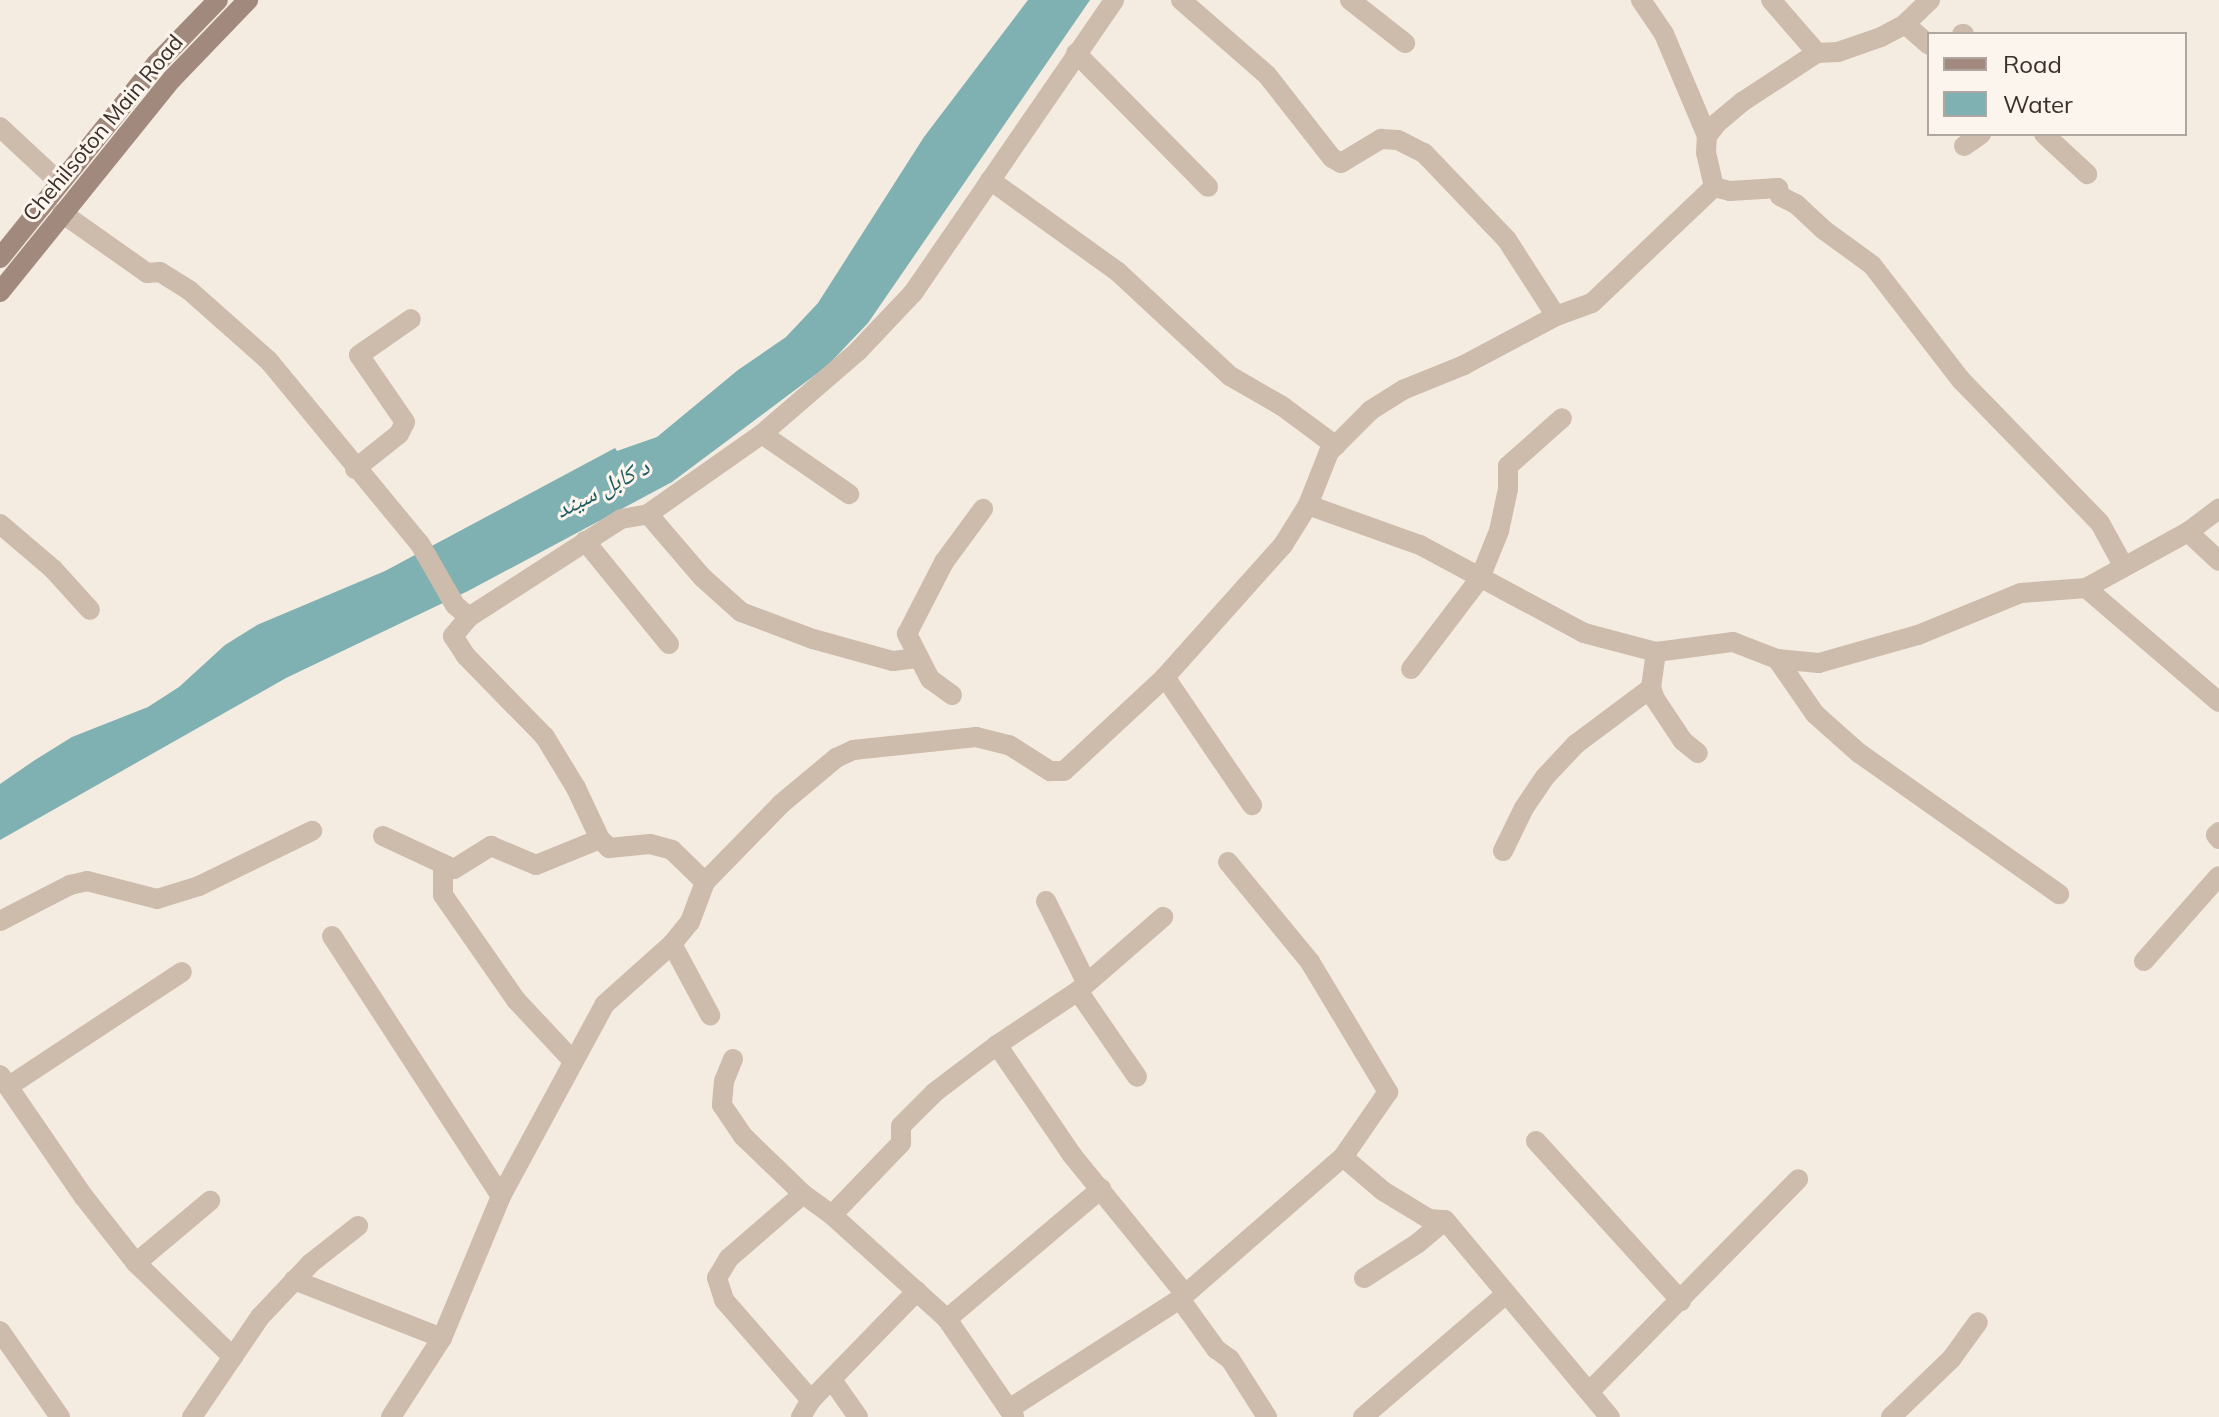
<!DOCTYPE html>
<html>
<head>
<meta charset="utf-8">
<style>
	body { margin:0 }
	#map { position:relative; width:2219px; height:1417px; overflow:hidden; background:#f4ebe1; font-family:Mulish,"Noto Naskh Arabic",sans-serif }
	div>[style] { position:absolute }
	.water>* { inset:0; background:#7fb0b2 }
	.minor>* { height:20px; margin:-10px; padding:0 10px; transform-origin:10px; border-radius:10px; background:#cdbbac }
	.tertiary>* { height:20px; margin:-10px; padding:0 10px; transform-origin:10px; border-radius:10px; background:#cdbbac }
	.secondary>* { height:20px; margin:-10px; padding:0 10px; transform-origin:10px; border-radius:10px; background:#a18a7d }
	span { translate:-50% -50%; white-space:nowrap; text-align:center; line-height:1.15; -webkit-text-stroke:6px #fbf5ee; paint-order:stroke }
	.street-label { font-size:22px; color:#3b302b }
	.water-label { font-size:24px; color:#1f5a5e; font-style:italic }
	.legend { position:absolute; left:1927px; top:32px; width:260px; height:104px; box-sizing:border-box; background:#fbf5ee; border:2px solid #aea6a0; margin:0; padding:10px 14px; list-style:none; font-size:24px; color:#3b302b }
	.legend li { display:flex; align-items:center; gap:16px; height:40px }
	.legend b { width:40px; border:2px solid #aea6a0 }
</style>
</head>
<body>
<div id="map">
	<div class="water">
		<div style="clip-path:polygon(1028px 0,1090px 0,868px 323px,827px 366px,672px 482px,468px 591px,286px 678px,0 840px,0 784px,35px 760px,72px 737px,148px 707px,179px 687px,225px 645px,257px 625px,385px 571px,615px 448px,617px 451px,657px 437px,738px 370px,786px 337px,818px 303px,924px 137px)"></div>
	</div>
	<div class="minor">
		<div style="left:1181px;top:0;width:114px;rotate:41.1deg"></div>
		<div style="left:1267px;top:75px;width:105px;rotate:51.9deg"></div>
		<div style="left:1332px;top:158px;width:10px;rotate:29deg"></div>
		<div style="left:1341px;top:163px;width:47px;rotate:-31deg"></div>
		<div style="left:1381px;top:139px;width:17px;rotate:3deg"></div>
		<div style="left:1398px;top:140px;width:29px;rotate:27deg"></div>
		<div style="left:1424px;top:153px;width:120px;rotate:46.3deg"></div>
		<div style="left:1507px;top:240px;width:90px;rotate:57.2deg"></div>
		<div style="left:1350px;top:0;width:70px;rotate:38deg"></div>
		<div style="left:1641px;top:0;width:41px;rotate:55.9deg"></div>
		<div style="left:1664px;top:34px;width:111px;rotate:67.1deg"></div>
		<div style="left:1771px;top:0;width:70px;rotate:49deg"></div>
		<div style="left:1905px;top:24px;width:32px;rotate:41deg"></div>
		<div style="left:1962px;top:34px;width:2px"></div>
		<div style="left:1076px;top:53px;width:188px;rotate:45.4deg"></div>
		<div style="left:0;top:127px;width:82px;rotate:43deg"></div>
		<div style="left:2044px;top:134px;width:59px;rotate:42.9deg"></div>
		<div style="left:1964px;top:146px;width:21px;rotate:-35deg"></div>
		<div style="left:990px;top:180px;width:158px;rotate:35.7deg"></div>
		<div style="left:1118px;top:272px;width:153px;rotate:42.9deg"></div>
		<div style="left:1230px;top:376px;width:60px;rotate:30deg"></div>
		<div style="left:1282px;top:406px;width:67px;rotate:36.5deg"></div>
		<div style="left:1714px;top:187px;width:16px;rotate:14deg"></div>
		<div style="left:1730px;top:191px;width:48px;rotate:-3.6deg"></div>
		<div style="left:1778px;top:188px;width:8px;rotate:76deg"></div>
		<div style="left:1780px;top:196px;width:18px;rotate:27deg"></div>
		<div style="left:1796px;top:204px;width:38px;rotate:43deg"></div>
		<div style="left:1824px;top:230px;width:59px;rotate:36.1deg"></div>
		<div style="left:1872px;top:265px;width:145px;rotate:52.3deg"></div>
		<div style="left:1961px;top:380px;width:199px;rotate:45.8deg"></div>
		<div style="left:2100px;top:523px;width:50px;rotate:61.4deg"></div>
		<div style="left:1714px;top:187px;width:35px;rotate:-103deg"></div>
		<div style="left:1706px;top:153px;width:17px;rotate:-87deg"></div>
		<div style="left:1707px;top:136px;width:16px;rotate:-52deg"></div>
		<div style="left:1717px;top:123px;width:33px;rotate:-40deg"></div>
		<div style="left:1742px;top:102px;width:90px;rotate:-33.2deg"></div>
		<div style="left:1817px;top:53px;width:21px;rotate:-3deg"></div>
		<div style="left:1838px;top:52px;width:46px;rotate:-19.2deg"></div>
		<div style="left:1881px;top:37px;width:27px;rotate:-28deg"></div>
		<div style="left:1905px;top:24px;width:35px;rotate:-44deg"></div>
		<div style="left:62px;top:213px;width:104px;rotate:35.2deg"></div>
		<div style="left:147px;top:273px;width:13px;rotate:-4deg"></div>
		<div style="left:160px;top:272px;width:34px;rotate:32deg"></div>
		<div style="left:189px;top:290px;width:107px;rotate:41.6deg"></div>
		<div style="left:269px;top:361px;width:237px;rotate:50.5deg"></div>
		<div style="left:420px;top:544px;width:70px;rotate:60.2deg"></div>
		<div style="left:455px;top:605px;width:18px;rotate:41deg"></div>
		<div style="left:469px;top:617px;width:25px;rotate:130deg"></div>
		<div style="left:453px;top:636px;width:24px;rotate:57deg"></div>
		<div style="left:466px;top:656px;width:113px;rotate:45.7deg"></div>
		<div style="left:545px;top:737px;width:60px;rotate:58.7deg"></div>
		<div style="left:576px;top:788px;width:56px;rotate:64.8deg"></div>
		<div style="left:600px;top:839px;width:13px;rotate:45deg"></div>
		<div style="left:609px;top:848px;width:41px;rotate:-5.6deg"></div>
		<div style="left:650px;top:844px;width:23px;rotate:15deg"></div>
		<div style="left:672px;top:850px;width:46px;rotate:44.1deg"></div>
		<div style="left:762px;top:434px;width:106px;rotate:34.6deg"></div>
		<div style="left:355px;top:469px;width:56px;rotate:-38.5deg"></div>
		<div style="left:399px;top:434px;width:13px;rotate:-63deg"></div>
		<div style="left:405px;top:422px;width:81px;rotate:-124.5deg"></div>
		<div style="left:359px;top:355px;width:63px;rotate:-34.7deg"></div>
		<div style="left:1308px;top:505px;width:119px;rotate:19.7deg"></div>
		<div style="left:1420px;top:545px;width:186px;rotate:28.2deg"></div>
		<div style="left:1584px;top:633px;width:74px;rotate:14.8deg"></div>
		<div style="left:1656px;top:652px;width:78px;rotate:-7.4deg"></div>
		<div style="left:1733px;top:642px;width:47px;rotate:21.1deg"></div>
		<div style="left:1777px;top:659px;width:42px;rotate:5.4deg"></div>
		<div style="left:1819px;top:663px;width:103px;rotate:-15.8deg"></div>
		<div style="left:1918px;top:635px;width:111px;rotate:-22.2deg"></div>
		<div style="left:2021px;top:593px;width:65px;rotate:-4.4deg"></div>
		<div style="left:2086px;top:588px;width:116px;rotate:-28.8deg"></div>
		<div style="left:2188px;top:532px;width:39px;rotate:-37deg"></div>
		<div style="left:648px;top:514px;width:83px;rotate:49.4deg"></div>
		<div style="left:702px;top:577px;width:52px;rotate:41.9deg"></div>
		<div style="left:741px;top:612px;width:77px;rotate:20.6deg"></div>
		<div style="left:813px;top:639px;width:83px;rotate:15.4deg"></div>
		<div style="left:893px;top:661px;width:24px;rotate:-7deg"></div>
		<div style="left:0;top:524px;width:70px;rotate:40.3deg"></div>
		<div style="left:53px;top:569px;width:55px;rotate:47.9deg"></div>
		<div style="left:2188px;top:532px;width:42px;rotate:43.1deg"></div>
		<div style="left:585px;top:541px;width:133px;rotate:50.8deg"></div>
		<div style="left:2086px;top:588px;width:175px;rotate:40.6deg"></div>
		<div style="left:1656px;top:652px;width:36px;rotate:98deg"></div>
		<div style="left:1651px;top:688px;width:12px;rotate:70deg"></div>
		<div style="left:1655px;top:699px;width:50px;rotate:56.3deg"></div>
		<div style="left:1683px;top:741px;width:19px;rotate:39deg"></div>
		<div style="left:1777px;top:659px;width:67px;rotate:55.4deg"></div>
		<div style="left:1815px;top:714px;width:59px;rotate:41.6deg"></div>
		<div style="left:1859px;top:753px;width:245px;rotate:35.2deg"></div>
		<div style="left:1411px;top:669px;width:114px;rotate:-52.8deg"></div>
		<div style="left:1480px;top:578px;width:51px;rotate:-68deg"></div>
		<div style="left:1499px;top:531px;width:43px;rotate:-77.9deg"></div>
		<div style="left:1508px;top:489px;width:23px;rotate:-90deg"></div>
		<div style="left:1508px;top:466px;width:72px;rotate:-41.6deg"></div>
		<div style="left:1165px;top:677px;width:155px;rotate:55.8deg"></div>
		<div style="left:952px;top:695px;width:27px;rotate:-144deg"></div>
		<div style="left:930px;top:679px;width:51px;rotate:-117.1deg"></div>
		<div style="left:907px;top:634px;width:81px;rotate:-62.8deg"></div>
		<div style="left:944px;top:562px;width:66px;rotate:-53.7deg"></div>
		<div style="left:2219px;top:832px;width:4px;rotate:135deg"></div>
		<div style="left:2216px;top:835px;width:5px;rotate:53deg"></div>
		<div style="left:383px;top:836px;width:78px;rotate:24.9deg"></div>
		<div style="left:454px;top:869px;width:44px;rotate:-31.9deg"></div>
		<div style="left:491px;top:846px;width:49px;rotate:22.9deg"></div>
		<div style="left:536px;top:865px;width:69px;rotate:-22.1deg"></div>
		<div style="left:1503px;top:851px;width:48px;rotate:-64deg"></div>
		<div style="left:1524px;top:808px;width:37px;rotate:-56deg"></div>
		<div style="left:1545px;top:777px;width:45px;rotate:-46.8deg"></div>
		<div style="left:1576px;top:744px;width:94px;rotate:-36.7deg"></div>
		<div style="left:1228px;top:862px;width:129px;rotate:50.6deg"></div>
		<div style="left:1310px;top:962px;width:152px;rotate:59deg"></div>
		<div style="left:1388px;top:1092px;width:79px;rotate:124.7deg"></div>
		<div style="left:443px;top:864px;width:31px;rotate:90deg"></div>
		<div style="left:443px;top:895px;width:128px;rotate:55.2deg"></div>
		<div style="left:516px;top:1000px;width:83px;rotate:46.9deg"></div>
		<div style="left:1046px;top:901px;width:90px;rotate:63.7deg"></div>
		<div style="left:0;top:921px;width:79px;rotate:-27.2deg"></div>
		<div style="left:70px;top:885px;width:17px;rotate:-13deg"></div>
		<div style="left:87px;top:881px;width:72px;rotate:14.4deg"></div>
		<div style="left:157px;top:899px;width:44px;rotate:-17.2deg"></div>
		<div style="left:199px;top:886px;width:126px;rotate:-26deg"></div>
		<div style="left:332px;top:936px;width:310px;rotate:57deg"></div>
		<div style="left:672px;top:944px;width:81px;rotate:61.8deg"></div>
		<div style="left:2144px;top:961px;width:113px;rotate:-48.6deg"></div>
		<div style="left:1078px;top:991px;width:104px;rotate:55.5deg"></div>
		<div style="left:997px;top:1045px;width:133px;rotate:55.7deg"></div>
		<div style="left:1072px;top:1155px;width:178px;rotate:50.9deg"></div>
		<div style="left:733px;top:1059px;width:24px;rotate:112deg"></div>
		<div style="left:724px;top:1081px;width:24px;rotate:95deg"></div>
		<div style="left:722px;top:1105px;width:37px;rotate:56deg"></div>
		<div style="left:743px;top:1136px;width:83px;rotate:44deg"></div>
		<div style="left:803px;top:1194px;width:36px;rotate:36deg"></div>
		<div style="left:832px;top:1215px;width:155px;rotate:42.1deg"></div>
		<div style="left:947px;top:1319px;width:119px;rotate:55.6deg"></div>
		<div style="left:0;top:1075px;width:148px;rotate:55.5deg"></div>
		<div style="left:84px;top:1197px;width:84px;rotate:51.8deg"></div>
		<div style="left:136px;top:1263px;width:135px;rotate:44.1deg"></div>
		<div style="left:9px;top:1086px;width:207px;rotate:-33.4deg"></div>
		<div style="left:1536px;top:1141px;width:216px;rotate:47.8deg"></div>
		<div style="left:803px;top:1194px;width:98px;rotate:139.1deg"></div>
		<div style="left:729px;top:1258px;width:23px;rotate:121deg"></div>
		<div style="left:717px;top:1278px;width:23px;rotate:72deg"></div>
		<div style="left:724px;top:1300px;width:133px;rotate:49deg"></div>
		<div style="left:832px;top:1215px;width:100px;rotate:-46.2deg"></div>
		<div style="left:901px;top:1143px;width:17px;rotate:-90deg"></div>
		<div style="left:901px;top:1126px;width:48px;rotate:-45deg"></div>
		<div style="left:935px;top:1092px;width:78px;rotate:-37.2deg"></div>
		<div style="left:997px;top:1045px;width:97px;rotate:-33.7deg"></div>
		<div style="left:1078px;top:991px;width:113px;rotate:-41deg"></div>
		<div style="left:136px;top:1263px;width:97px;rotate:-40deg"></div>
		<div style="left:1364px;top:1278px;width:64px;rotate:-32.9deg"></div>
		<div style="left:1418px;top:1243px;width:35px;rotate:-40deg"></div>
		<div style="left:294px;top:1280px;width:159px;rotate:21.4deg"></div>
		<div style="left:1180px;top:1299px;width:62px;rotate:54.2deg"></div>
		<div style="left:1216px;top:1349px;width:17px;rotate:36deg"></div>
		<div style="left:1230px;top:1359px;width:69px;rotate:57.5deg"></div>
		<div style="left:947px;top:1319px;width:202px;rotate:-40.2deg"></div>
		<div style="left:0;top:1331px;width:105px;rotate:55.1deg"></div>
		<div style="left:832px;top:1380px;width:45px;rotate:54.9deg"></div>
		<div style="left:1590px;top:1391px;width:297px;rotate:-45.5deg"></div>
		<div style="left:1009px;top:1409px;width:203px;rotate:-32.8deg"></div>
		<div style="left:1180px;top:1299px;width:216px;rotate:-41.1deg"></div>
		<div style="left:1343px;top:1157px;width:52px;rotate:40.4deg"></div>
		<div style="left:1383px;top:1191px;width:54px;rotate:31.3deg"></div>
		<div style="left:1429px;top:1219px;width:16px;rotate:4deg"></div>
		<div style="left:1445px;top:1220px;width:257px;rotate:50.1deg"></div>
		<div style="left:192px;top:1417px;width:121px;rotate:-55.8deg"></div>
		<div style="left:260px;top:1317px;width:74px;rotate:-46.6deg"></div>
		<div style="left:311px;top:1263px;width:60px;rotate:-38.2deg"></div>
		<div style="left:391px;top:1417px;width:94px;rotate:-57.2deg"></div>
		<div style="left:442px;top:1338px;width:154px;rotate:-67.4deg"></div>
		<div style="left:501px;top:1196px;width:218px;rotate:-61.6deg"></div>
		<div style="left:605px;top:1004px;width:90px;rotate:-41.8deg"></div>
		<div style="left:672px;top:944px;width:28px;rotate:-51deg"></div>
		<div style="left:690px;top:922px;width:43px;rotate:-69.4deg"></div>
		<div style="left:705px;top:882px;width:109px;rotate:-45.7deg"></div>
		<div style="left:781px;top:804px;width:72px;rotate:-39.9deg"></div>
		<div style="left:836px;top:758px;width:19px;rotate:-25deg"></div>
		<div style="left:853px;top:750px;width:124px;rotate:-6deg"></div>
		<div style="left:976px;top:737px;width:34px;rotate:14deg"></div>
		<div style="left:1009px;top:745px;width:49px;rotate:32.4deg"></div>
		<div style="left:1050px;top:771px;width:14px"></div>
		<div style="left:1064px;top:771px;width:138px;rotate:-42.9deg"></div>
		<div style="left:1165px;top:677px;width:177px;rotate:-48.2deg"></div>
		<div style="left:1283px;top:545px;width:47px;rotate:-58deg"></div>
		<div style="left:1308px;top:505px;width:57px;rotate:-68.4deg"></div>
		<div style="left:1329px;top:452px;width:59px;rotate:-45deg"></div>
		<div style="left:1371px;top:410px;width:40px;rotate:-32deg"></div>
		<div style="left:1405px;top:389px;width:64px;rotate:-22.1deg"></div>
		<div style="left:1464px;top:365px;width:104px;rotate:-28deg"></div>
		<div style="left:1556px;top:316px;width:38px;rotate:-20deg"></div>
		<div style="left:1592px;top:303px;width:168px;rotate:-43.6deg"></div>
		<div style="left:801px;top:1417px;width:20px;rotate:-60deg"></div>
		<div style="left:811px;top:1400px;width:152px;rotate:-45.8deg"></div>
		<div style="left:1363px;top:1417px;width:189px;rotate:-40.7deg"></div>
		<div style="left:1891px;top:1417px;width:85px;rotate:-44deg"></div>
		<div style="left:1952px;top:1358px;width:44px;rotate:-54.2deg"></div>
	</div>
	<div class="tertiary">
		<div style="left:469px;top:617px;width:181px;rotate:-32.8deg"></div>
		<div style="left:621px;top:519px;width:27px;rotate:-10deg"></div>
		<div style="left:648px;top:514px;width:139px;rotate:-35.1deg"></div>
		<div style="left:762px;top:434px;width:127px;rotate:-40.8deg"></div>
		<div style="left:858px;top:351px;width:80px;rotate:-46.5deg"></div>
		<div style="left:913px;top:293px;width:355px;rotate:-55.5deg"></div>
	</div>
	<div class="secondary">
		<div style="left:0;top:258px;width:249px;rotate:-51.2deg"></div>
		<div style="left:156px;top:64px;width:89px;rotate:-45.9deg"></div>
		<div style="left:0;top:292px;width:274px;rotate:-51.1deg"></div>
		<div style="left:172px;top:79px;width:110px;rotate:-46.1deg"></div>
	</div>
	<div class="street-label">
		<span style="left:103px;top:128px;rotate:-50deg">Chehilsoton Main Road</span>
	</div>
	<div class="water-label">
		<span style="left:602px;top:488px;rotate:-27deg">د کابل سيند</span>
	</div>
	<ul class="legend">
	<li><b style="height:10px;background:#a18a7d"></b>Road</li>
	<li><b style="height:22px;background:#7fb0b2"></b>Water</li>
	</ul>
</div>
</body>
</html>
